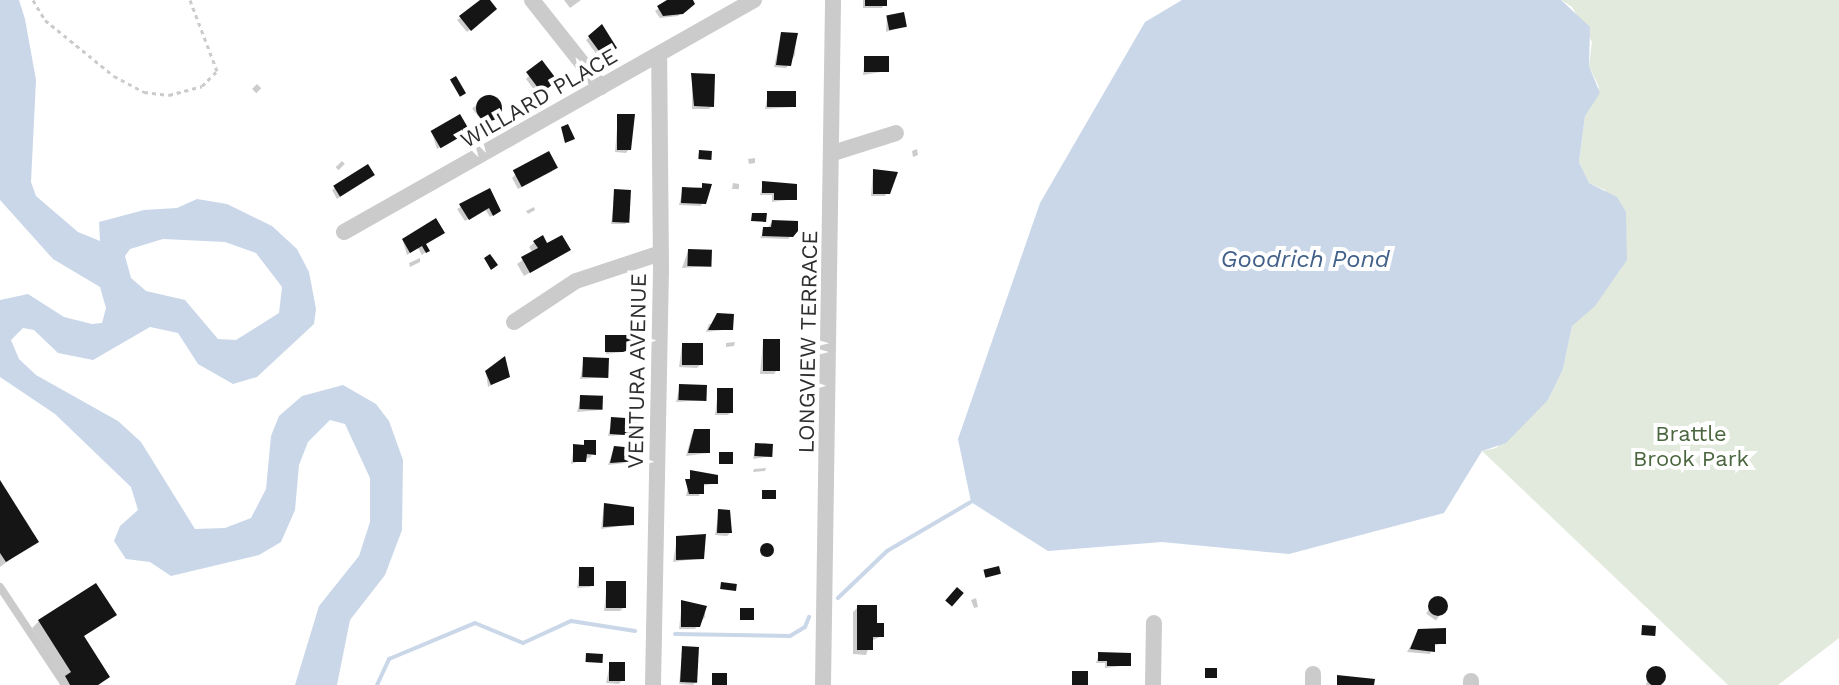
<!DOCTYPE html>
<html>
<head>
<meta charset="utf-8">
<style>
	body { margin:0 }
	#map { position:relative; width:1839px; height:685px; overflow:hidden; background:#fff; font-family:"Work Sans",sans-serif }
	div>[style] { position:absolute }
	.green>* { inset:0; background:#e1eadc }
	.water>* { inset:0; background:#cad7e9 }
	.shadow>* { inset:0; background:#0003; transform-origin:0 0 }
	.stream>* { height:4px; margin:-2px; padding:0 2px; transform-origin:2px; border-radius:2px; background:#cad7e9 }
	.building>* { inset:0; background:#151515; transform-origin:0 0 }
	.round { border-radius:50% }
	.path>* { height:3px; margin-top:-1.5px; transform-origin:0; background:repeating-linear-gradient(90deg,#cbcbcb 0 4px,transparent 0 8px) }
	.service>* { height:8px; margin:-4px; padding:0 4px; transform-origin:4px; border-radius:4px; background:#cbcbcb }
	.minor>* { height:16px; margin:-8px; padding:0 8px; transform-origin:8px; border-radius:8px; background:#cbcbcb }
	span { translate:-50% -50%; white-space:nowrap; text-align:center; line-height:1.15; -webkit-text-stroke:8px #fff; paint-order:stroke }
	.street-label { font-size:22px; color:#2e2e2e }
	.park-label { font-size:22px; color:#4a663e }
	.water-label { font-size:24px; color:#41608a; font-style:italic }
</style>
</head>
<body>
<div id="map">
	<div class="green">
		<div style="clip-path:polygon(1561px 0,1839px 0,1839px 638px,1778px 685px,1728px 685px,1482px 451px,1496px 448px,1548px 400px,1563px 369px,1572px 326px,1621px 269px,1605px 190px,1589px 183px,1579px 162px,1585px 116px,1599px 87px,1589px 66px,1592px 42px,1572px 7px)"></div>
	</div>
	<div class="water">
		<div style="clip-path:polygon(evenodd,0 0,19px 0,25px 19px,36px 80px,31px 182px,36px 196px,78px 232px,100px 241px,99px 222px,144px 210px,177px 208px,197px 199px,227px 204px,272px 226px,297px 249px,309px 272px,316px 309px,314px 324px,257px 377px,233px 384px,198px 364px,178px 333px,150px 327px,93px 360px,58px 353px,34px 330px,23px 328px,11px 340px,19px 359px,36px 375px,118px 421px,141px 442px,195px 529px,225px 528px,251px 518px,266px 489px,271px 436px,279px 416px,302px 396px,343px 385px,376px 404px,389px 421px,403px 460px,402px 530px,385px 575px,350px 620px,337px 685px,295px 685px,319px 606px,359px 556px,370px 522px,370px 478px,345px 424px,330px 420px,308px 442px,299px 465px,295px 510px,281px 542px,259px 555px,171px 576px,150px 562px,126px 559px,114px 541px,120px 526px,138px 510px,131px 487px,55px 414px,0 377px,0 300px,28px 294px,64px 317px,92px 324px,102px 323px,106px 308px,100px 287px,53px 259px,0 200px,0 0,163px 239px,225px 242px,256px 253px,282px 287px,279px 313px,236px 340px,218px 339px,185px 300px,146px 291px,131px 278px,125px 256px,130px 249px,163px 239px)"></div>
		<div style="clip-path:polygon(1182px 0,1561px 0,1590px 27px,1589px 66px,1600px 93px,1585px 116px,1579px 162px,1589px 183px,1617px 197px,1626px 212px,1627px 260px,1595px 306px,1572px 326px,1563px 369px,1548px 400px,1506px 443px,1482px 451px,1444px 513px,1289px 554px,1162px 542px,1048px 551px,971px 502px,958px 439px,1040px 203px,1145px 22px)"></div>
	</div>
	<div class="shadow">
		<div style="clip-path:polygon(485px 0,495px 9px,467px 32px,457px 20px)"></div>
		<div style="clip-path:polygon(564px 0,581px 0,570px 8px)"></div>
		<div style="clip-path:polygon(671px 0,690px 0,692px 3px,678px 16px,660px 18px,655px 11px)"></div>
		<div style="clip-path:polygon(863px 0,886px 0,882px 8px,863px 8px)"></div>
		<div style="clip-path:polygon(887px 17px,905px 26px,886px 32px)"></div>
		<div style="clip-path:polygon(602px 27px,614px 47px,600px 59px,586px 40px)"></div>
		<div style="clip-path:polygon(781px 34px,796px 35px,795px 55px,786px 68px,774px 67px)"></div>
		<div style="clip-path:polygon(865px 58px,887px 71px,863px 75px)"></div>
		<div style="clip-path:polygon(542px 63px,553px 84px,538px 95px,526px 79px)"></div>
		<div style="clip-path:polygon(692px 75px,712px 106px,709px 109px,692px 109px)"></div>
		<div style="left:257px;top:84px;width:6px;height:7px;rotate:45deg"></div>
		<div style="clip-path:polygon(768px 93px,793px 107px,765px 109px)"></div>
		<div style="left:490px;top:94px;width:19px;height:23px;rotate:51deg"></div>
		<div style="clip-path:polygon(618px 116px,629px 149px,626px 153px,615px 152px)"></div>
		<div style="clip-path:polygon(432px 133px,464px 133px,437px 149px)"></div>
		<div style="clip-path:polygon(917px 149px,918px 155px,913px 157px,912px 151px)"></div>
		<div style="clip-path:polygon(755px 158px,755px 163px,749px 164px,748px 159px)"></div>
		<div style="left:342px;top:161px;width:4px;height:9px;rotate:45deg"></div>
		<div style="clip-path:polygon(553px 171px,518px 189px,512px 178px,515px 175px)"></div>
		<div style="clip-path:polygon(873px 171px,897px 174px,885px 196px,871px 196px)"></div>
		<div style="clip-path:polygon(370px 177px,337px 199px,332px 190px,335px 188px)"></div>
		<div style="clip-path:polygon(733px 183px,739px 184px,739px 189px,732px 189px)"></div>
		<div style="clip-path:polygon(763px 183px,795px 199px,772px 202px,772px 195px,760px 195px)"></div>
		<div style="clip-path:polygon(710px 186px,701px 206px,679px 205px,683px 189px)"></div>
		<div style="clip-path:polygon(489px 191px,496px 213px,490px 217px,485px 209px,465px 221px,457px 209px)"></div>
		<div style="clip-path:polygon(615px 192px,628px 221px,625px 224px,611px 224px)"></div>
		<div style="clip-path:polygon(534px 207px,535px 210px,528px 214px,526px 211px)"></div>
		<div style="clip-path:polygon(772px 222px,796px 230px,788px 239px,760px 238px)"></div>
		<div style="clip-path:polygon(403px 241px,424px 245px,427px 251px,422px 255px,418px 248px,407px 255px)"></div>
		<div style="clip-path:polygon(535px 242px,569px 250px,524px 276px,517px 264px,533px 253px,529px 247px)"></div>
		<div style="clip-path:polygon(688px 251px,709px 266px,682px 268px)"></div>
		<div style="clip-path:polygon(420px 258px,420px 262px,410px 267px,409px 263px)"></div>
		<div style="clip-path:polygon(709px 324px,714px 324px,731px 329px,706px 332px)"></div>
		<div style="clip-path:polygon(606px 337px,631px 351px,606px 354px)"></div>
		<div style="clip-path:polygon(763px 341px,777px 370px,774px 374px,760px 374px)"></div>
		<div style="clip-path:polygon(735px 342px,734px 346px,726px 347px,726px 343px)"></div>
		<div style="clip-path:polygon(682px 345px,700px 365px,697px 368px,679px 367px)"></div>
		<div style="clip-path:polygon(584px 359px,606px 377px,580px 379px)"></div>
		<div style="clip-path:polygon(486px 372px,508px 376px,488px 387px)"></div>
		<div style="clip-path:polygon(680px 386px,705px 400px,676px 402px)"></div>
		<div style="clip-path:polygon(718px 390px,731px 412px,728px 415px,715px 415px)"></div>
		<div style="clip-path:polygon(581px 397px,600px 410px,577px 412px)"></div>
		<div style="clip-path:polygon(612px 420px,634px 434px,608px 436px)"></div>
		<div style="clip-path:polygon(695px 431px,708px 453px,686px 456px,692px 434px)"></div>
		<div style="clip-path:polygon(594px 443px,591px 457px,571px 464px,574px 446px)"></div>
		<div style="clip-path:polygon(756px 445px,771px 456px,753px 459px)"></div>
		<div style="clip-path:polygon(614px 448px,633px 450px,633px 462px,608px 465px)"></div>
		<div style="clip-path:polygon(766px 468px,765px 471px,753px 472px,754px 469px)"></div>
		<div style="clip-path:polygon(691px 472px,716px 483px,702px 486px,699px 496px,686px 496px)"></div>
		<div style="clip-path:polygon(0 484px,36px 541px,0 567px)"></div>
		<div style="clip-path:polygon(604px 505px,632px 524px,601px 529px)"></div>
		<div style="clip-path:polygon(719px 511px,730px 533px,727px 536px,715px 535px)"></div>
		<div style="clip-path:polygon(677px 538px,702px 558px,673px 562px)"></div>
		<div style="clip-path:polygon(764px 544px,772px 549px,771px 556px,761px 556px)"></div>
		<div style="clip-path:polygon(580px 569px,593px 584px,590px 587px,577px 588px)"></div>
		<div style="clip-path:polygon(607px 583px,623px 608px,620px 611px,604px 611px)"></div>
		<div style="clip-path:polygon(976px 598px,978px 607px,974px 608px,971px 600px)"></div>
		<div style="left:1437px;top:598px;width:12px;height:19px;rotate:35deg"></div>
		<div style="clip-path:polygon(682px 602px,705px 608px,705px 617px,695px 629px,679px 629px)"></div>
		<div style="clip-path:polygon(858px 607px,882px 636px,871px 641px,866px 655px,853px 654px,853px 612px)"></div>
		<div style="clip-path:polygon(114px 614px,82px 637px,108px 677px,99px 685px,59px 685px,65px 679px,32px 628px,39px 621px)"></div>
		<div style="clip-path:polygon(1419px 631px,1444px 643px,1433px 646px,1430px 654px,1407px 652px)"></div>
		<div style="clip-path:polygon(683px 648px,696px 682px,693px 685px,679px 684px)"></div>
		<div style="clip-path:polygon(1099px 654px,1129px 665px,1105px 668px,1105px 663px,1096px 663px)"></div>
		<div style="clip-path:polygon(610px 664px,622px 680px,619px 684px,606px 683px)"></div>
		<div style="clip-path:polygon(1651px 667px,1661px 668px,1662px 685px,1646px 685px)"></div>
	</div>
	<div class="stream">
		<div style="left:838px;top:598px;width:68px;rotate:-43.8deg"></div>
		<div style="left:887px;top:551px;width:97px;rotate:-30.3deg"></div>
		<div style="left:675px;top:634px;width:115px;rotate:1deg"></div>
		<div style="left:790px;top:636px;width:17px;rotate:-31deg"></div>
		<div style="left:805px;top:627px;width:11px;rotate:-68deg"></div>
		<div style="left:377px;top:685px;width:29px;rotate:-65deg"></div>
		<div style="left:389px;top:659px;width:93px;rotate:-22.7deg"></div>
		<div style="left:475px;top:623px;width:52px;rotate:22.6deg"></div>
		<div style="left:523px;top:643px;width:53px;rotate:-24.6deg"></div>
		<div style="left:571px;top:621px;width:65px;rotate:8.9deg"></div>
	</div>
	<div class="building">
		<div style="clip-path:polygon(480px 0,490px 0,497px 9px,471px 31px,459px 16px)"></div>
		<div style="clip-path:polygon(667px 0,693px 0,695px 4px,683px 14px,663px 16px,657px 6px)"></div>
		<div style="left:865px;top:0;width:22px;height:6px"></div>
		<div style="left:904px;top:12px;width:15px;height:18px;rotate:79deg"></div>
		<div style="clip-path:polygon(602px 24px,617px 48px,604px 58px,588px 36px)"></div>
		<div style="clip-path:polygon(781px 32px,798px 33px,791px 66px,776px 65px)"></div>
		<div style="left:864px;top:56px;width:25px;height:16px"></div>
		<div style="left:542px;top:60px;width:26px;height:20px;rotate:53deg"></div>
		<div style="clip-path:polygon(691px 73px,715px 74px,714px 107px,694px 106px)"></div>
		<div style="left:456px;top:76px;width:20px;height:7px;rotate:60deg"></div>
		<div style="left:767px;top:91px;width:29px;height:16px"></div>
		<div class="round" style="left:476px;top:95px;width:26px;height:26px"></div>
		<div style="left:460px;top:114px;width:20px;height:34px;rotate:60deg"></div>
		<div style="clip-path:polygon(617px 114px,635px 114px,631px 150px,617px 150px)"></div>
		<div style="clip-path:polygon(568px 124px,575px 139px,565px 143px,561px 127px)"></div>
		<div style="left:699px;top:150px;width:13px;height:9px;rotate:4deg"></div>
		<div style="left:549px;top:151px;width:19px;height:41px;rotate:62deg"></div>
		<div style="left:368px;top:164px;width:13px;height:41px;rotate:58deg"></div>
		<div style="clip-path:polygon(873px 169px,898px 172px,890px 194px,873px 194px)"></div>
		<div style="clip-path:polygon(762px 181px,797px 184px,797px 200px,774px 200px,774px 193px,762px 193px)"></div>
		<div style="clip-path:polygon(702px 183px,712px 184px,706px 204px,681px 203px,682px 187px,702px 188px)"></div>
		<div style="clip-path:polygon(490px 188px,501px 211px,493px 216px,489px 208px,469px 220px,459px 204px)"></div>
		<div style="left:614px;top:189px;width:17px;height:33px;rotate:3deg"></div>
		<div style="clip-path:polygon(752px 213px,767px 213px,766px 222px,751px 221px)"></div>
		<div style="clip-path:polygon(436px 218px,445px 233px,426px 244px,430px 251px,426px 253px,422px 246px,410px 253px,402px 239px)"></div>
		<div style="clip-path:polygon(772px 220px,798px 221px,798px 231px,793px 237px,762px 236px,763px 227px,771px 227px)"></div>
		<div style="clip-path:polygon(543px 235px,547px 243px,562px 235px,571px 250px,530px 273px,521px 257px,538px 248px,533px 241px)"></div>
		<div style="left:688px;top:249px;width:24px;height:17px;rotate:2deg"></div>
		<div style="clip-path:polygon(490px 254px,498px 265px,491px 270px,484px 258px)"></div>
		<div style="clip-path:polygon(717px 313px,734px 314px,733px 330px,708px 330px)"></div>
		<div style="left:605px;top:335px;width:28px;height:17px"></div>
		<div style="left:763px;top:339px;width:17px;height:32px"></div>
		<div style="left:682px;top:343px;width:21px;height:22px"></div>
		<div style="clip-path:polygon(505px 356px,510px 377px,491px 385px,485px 371px)"></div>
		<div style="left:583px;top:357px;width:26px;height:20px;rotate:2deg"></div>
		<div style="left:679px;top:384px;width:28px;height:16px;rotate:2deg"></div>
		<div style="left:717px;top:388px;width:16px;height:25px"></div>
		<div style="left:580px;top:395px;width:23px;height:14px;rotate:2deg"></div>
		<div style="left:611px;top:417px;width:26px;height:17px;rotate:4deg"></div>
		<div style="clip-path:polygon(694px 429px,710px 429px,710px 453px,688px 453px)"></div>
		<div style="clip-path:polygon(584px 440px,596px 440px,596px 455px,587px 454px,586px 462px,573px 462px,573px 444px,584px 445px)"></div>
		<div style="left:755px;top:443px;width:18px;height:13px;rotate:3deg"></div>
		<div style="clip-path:polygon(614px 446px,635px 448px,638px 461px,610px 463px)"></div>
		<div style="left:719px;top:452px;width:14px;height:12px"></div>
		<div style="clip-path:polygon(690px 470px,718px 475px,718px 484px,704px 484px,704px 494px,689px 494px,685px 479px,690px 479px)"></div>
		<div style="clip-path:polygon(0 480px,39px 542px,6px 562px,0 553px)"></div>
		<div style="left:762px;top:490px;width:14px;height:9px"></div>
		<div style="clip-path:polygon(604px 503px,634px 507px,634px 525px,603px 527px)"></div>
		<div style="clip-path:polygon(718px 509px,730px 510px,732px 533px,717px 533px)"></div>
		<div style="clip-path:polygon(706px 534px,704px 559px,676px 560px,676px 536px)"></div>
		<div class="round" style="left:760px;top:543px;width:14px;height:14px"></div>
		<div style="left:999px;top:566px;width:8px;height:16px;rotate:76deg"></div>
		<div style="left:579px;top:567px;width:15px;height:19px"></div>
		<div style="left:606px;top:581px;width:20px;height:27px"></div>
		<div style="left:721px;top:582px;width:16px;height:7px;rotate:7deg"></div>
		<div style="clip-path:polygon(96px 583px,117px 615px,84px 636px,110px 677px,98px 685px,70px 685px,65px 676px,71px 672px,38px 620px)"></div>
		<div style="left:957px;top:587px;width:9px;height:18px;rotate:41deg"></div>
		<div class="round" style="left:1428px;top:596px;width:20px;height:20px"></div>
		<div style="clip-path:polygon(681px 600px,707px 606px,700px 627px,681px 627px)"></div>
		<div style="clip-path:polygon(857px 605px,877px 605px,877px 623px,884px 623px,884px 637px,873px 637px,873px 650px,857px 650px)"></div>
		<div style="left:740px;top:608px;width:14px;height:12px"></div>
		<div style="left:1642px;top:625px;width:14px;height:10px;rotate:4deg"></div>
		<div style="clip-path:polygon(1446px 628px,1446px 644px,1435px 644px,1435px 652px,1410px 649px,1418px 629px)"></div>
		<div style="left:682px;top:646px;width:17px;height:36px;rotate:3deg"></div>
		<div style="clip-path:polygon(1098px 652px,1131px 653px,1131px 666px,1107px 666px,1107px 661px,1098px 661px)"></div>
		<div style="left:586px;top:653px;width:17px;height:9px;rotate:3deg"></div>
		<div style="left:609px;top:662px;width:16px;height:19px"></div>
		<div class="round" style="left:1646px;top:666px;width:20px;height:20px"></div>
		<div style="left:1205px;top:668px;width:12px;height:10px"></div>
		<div style="left:1088px;top:671px;width:14px;height:16px;rotate:90deg"></div>
		<div style="left:712px;top:673px;width:15px;height:12px"></div>
		<div style="clip-path:polygon(1337px 675px,1375px 679px,1374px 685px,1337px 685px)"></div>
	</div>
	<div class="path">
		<div style="left:33px;top:0;width:23px;rotate:59deg"></div>
		<div style="left:45px;top:20px;width:89px;rotate:39.1deg"></div>
		<div style="left:114px;top:76px;width:34px;rotate:28deg"></div>
		<div style="left:144px;top:92px;width:25px;rotate:7deg"></div>
		<div style="left:169px;top:95px;width:34px;rotate:-15deg"></div>
		<div style="left:202px;top:86px;width:21px;rotate:-45deg"></div>
		<div style="left:217px;top:71px;width:76px;rotate:-110.8deg"></div>
	</div>
	<div class="service">
		<div style="left:0;top:587px;width:118px;rotate:56.4deg"></div>
	</div>
	<div class="minor">
		<div style="left:532px;top:0;width:111px;rotate:51.6deg"></div>
		<div style="left:833px;top:153px;width:66px;rotate:-17.6deg"></div>
		<div style="left:344px;top:232px;width:471px;rotate:-29.5deg"></div>
		<div style="left:514px;top:322px;width:74px;rotate:-33.5deg"></div>
		<div style="left:576px;top:281px;width:89px;rotate:-18.2deg"></div>
		<div style="left:1313px;top:674px;width:11px;rotate:90deg"></div>
		<div style="left:1471px;top:681px;width:4px;rotate:90deg"></div>
		<div style="left:653px;top:685px;width:416px;rotate:-88.9deg"></div>
		<div style="left:661px;top:269px;width:212px;rotate:-90.5deg"></div>
		<div style="left:823px;top:685px;width:685px;rotate:-89.16deg"></div>
		<div style="left:1153px;top:685px;width:62px;rotate:-89.1deg"></div>
	</div>
	<div class="street-label">
		<span style="left:539px;top:98px;rotate:-30deg">WILLARD PLACE</span>
		<span style="left:808px;top:342px;rotate:-89deg">LONGVIEW TERRACE</span>
		<span style="left:637px;top:371px;rotate:-89deg">VENTURA AVENUE</span>
	</div>
	<div class="park-label">
		<span style="left:1691px;top:446px">Brattle<br>Brook Park</span>
	</div>
	<div class="water-label">
		<span style="left:1305px;top:260px">Goodrich Pond</span>
	</div>
</div>
</body>
</html>
